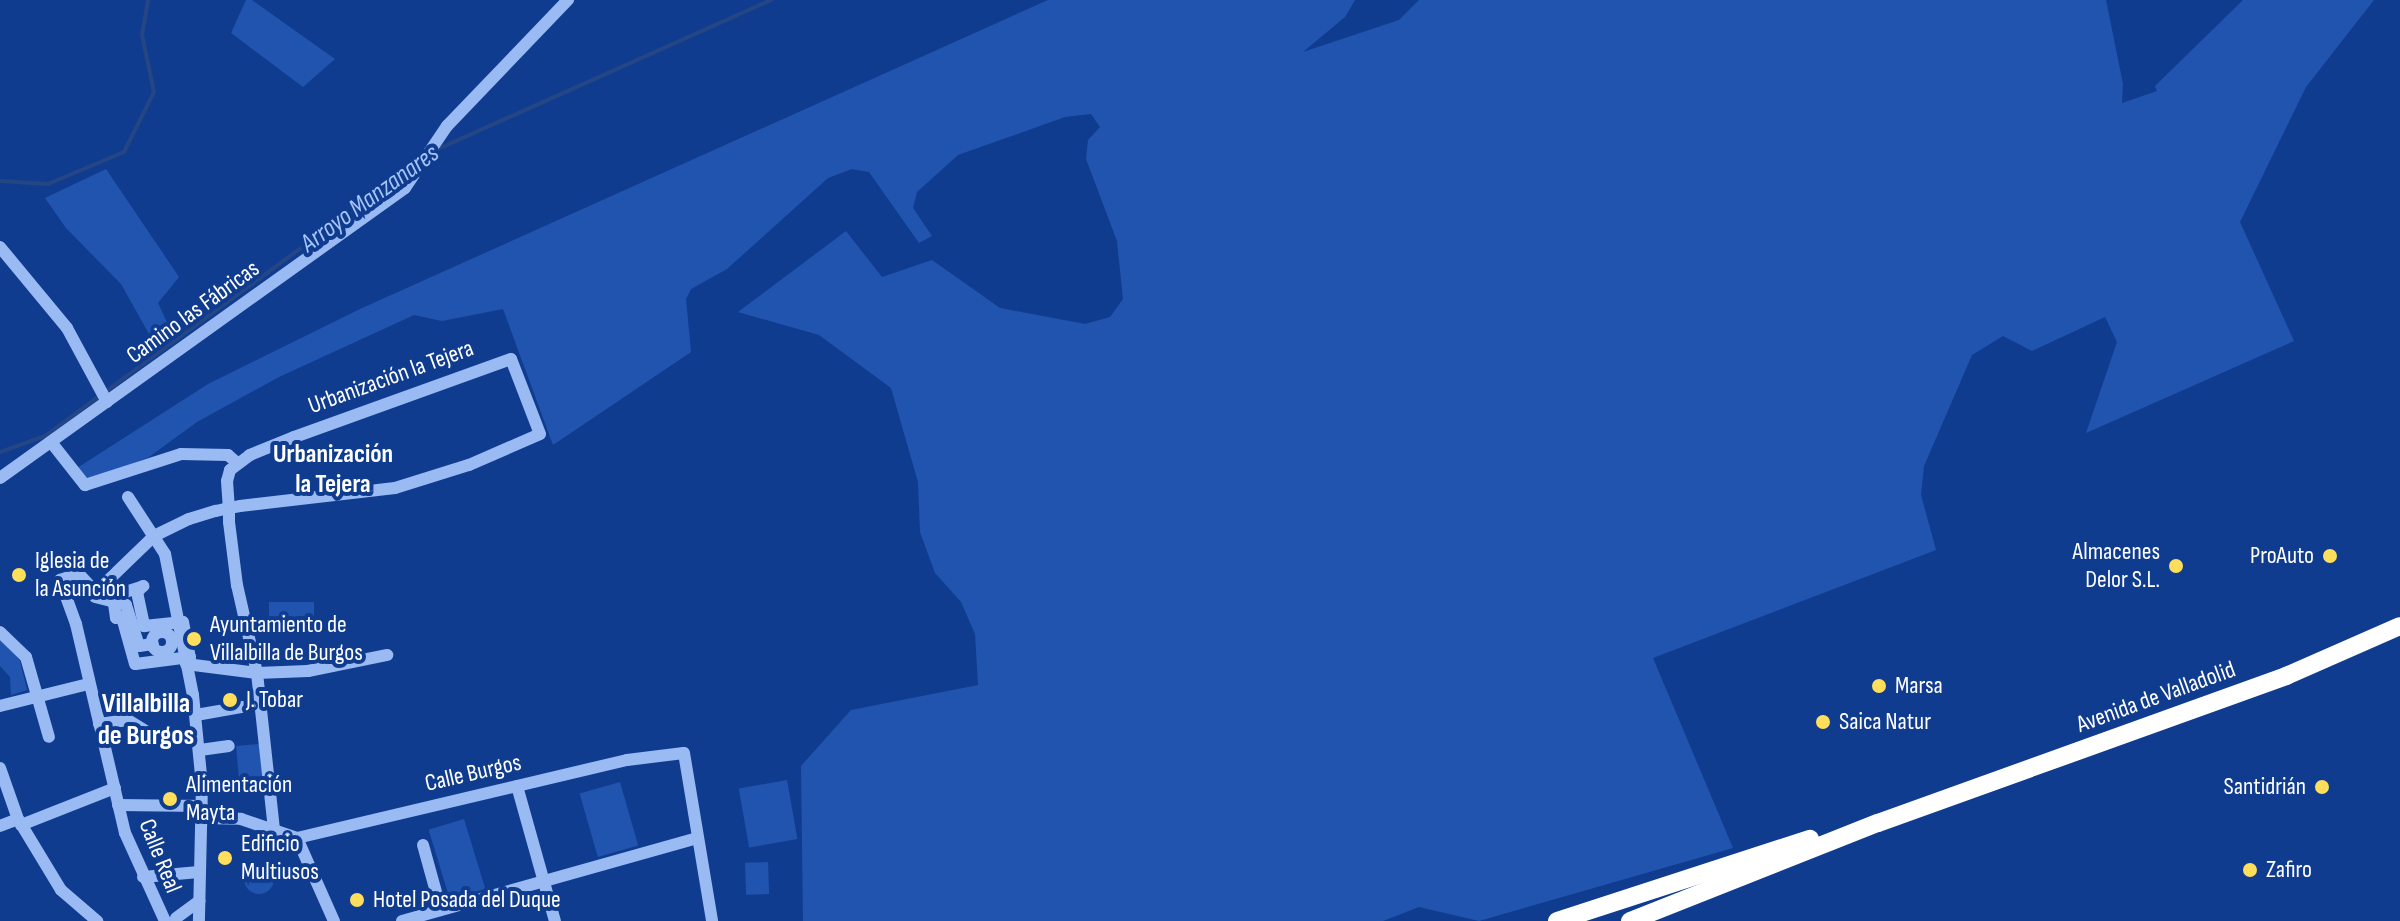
<!DOCTYPE html>
<html>
<head>
<meta charset="utf-8">
<style>
	body { margin:0 }
	#map { position:relative; width:2400px; height:921px; overflow:hidden; background:#103c8f; font-family:"Sofia Sans Condensed",sans-serif }
	div>[style] { position:absolute }
	.green>* { inset:0; background:#2154af; transform-origin:0 0 }
	.round { border-radius:50% }
	.stream>* { height:4px; margin:-2px; padding:0 2px; transform-origin:2px; border-radius:2px; background:#254685 }
	.minor>* { height:12px; margin:-6px; padding:0 6px; transform-origin:6px; border-radius:6px; background:#99baf3 }
	.minor>.ring { margin:-6px; padding:0; box-sizing:content-box; background:none; border:12px solid #99baf3; border-radius:50% }
	.highway>* { height:18px; margin:-9px; padding:0 9px; transform-origin:9px; border-radius:9px; background:#fff }
	.dots>* { width:22px; height:22px; translate:-50% -50%; box-sizing:border-box; border:4px solid #103c8f; border-radius:50% }
	span { translate:-50% -50%; white-space:nowrap; text-align:center; line-height:1.15; -webkit-text-stroke:8px #103c8f; paint-order:stroke }
	.street-label { font-size:24px; color:#fff }
	.poi-label { font-size:24px; color:#fff }
	.right { translate:-100% -50%; text-align:right }
	.left { translate:0 -50%; text-align:left }
	.water-label { font-size:26px; color:#a5c4fa; font-style:italic }
	.neighbourhood-label { font-size:26px; color:#fff; font-weight:700 }
	.quarter-label { font-size:28px; color:#fff; font-weight:700 }
</style>
</head>
<body>
<div id="map">
	<div class="green">
		<div style="clip-path:polygon(246px 0,252px 0,335px 59px,303px 87px,231px 33px)"></div>
		<div style="clip-path:polygon(1048px 0,1355px 0,1345px 17px,1303px 52px,1399px 20px,1419px 0,2106px 0,2123px 84px,2122px 103px,2157px 91px,2155px 86px,2243px 0,2374px 0,2306px 87px,2240px 222px,2294px 341px,2086px 433px,2117px 342px,2105px 317px,2032px 351px,2003px 336px,1972px 355px,1924px 466px,1921px 495px,1936px 550px,1653px 658px,1733px 848px,1479px 921px,1419px 907px,1383px 921px,803px 921px,801px 766px,851px 710px,978px 685px,975px 634px,961px 602px,935px 573px,920px 532px,918px 482px,891px 388px,819px 335px,738px 312px,846px 231px,882px 277px,932px 260px,1000px 308px,1085px 324px,1110px 317px,1123px 299px,1117px 241px,1086px 159px,1088px 140px,1100px 127px,1091px 114px,1065px 117px,958px 155px,917px 192px,913px 208px,932px 236px,919px 243px,869px 172px,852px 169px,828px 178px,727px 269px,691px 289px,686px 299px,691px 352px,553px 445px,503px 309px,442px 321px,414px 315px,279px 377px,197px 422px,149px 457px,90px 480px,74px 470px,208px 384px,360px 309px)"></div>
		<div style="clip-path:polygon(106px 169px,179px 277px,158px 303px,171px 331px,153px 341px,121px 284px,66px 228px,45px 198px)"></div>
		<div style="left:269px;top:602px;width:45px;height:22px"></div>
		<div style="clip-path:polygon(0 640px,19px 657px,27px 690px,11px 695px,10px 677px,0 666px)"></div>
		<div style="left:260px;top:744px;width:32px;height:24px;rotate:85deg"></div>
		<div style="left:787px;top:780px;width:60px;height:49px;rotate:80deg"></div>
		<div style="left:620px;top:782px;width:66px;height:42px;rotate:74deg"></div>
		<div style="left:464px;top:819px;width:73px;height:37px;rotate:73deg"></div>
		<div style="left:768px;top:862px;width:32px;height:23px;rotate:88deg"></div>
		<div class="round" style="left:244px;top:864px;width:30px;height:30px"></div>
	</div>
	<div class="stream">
		<div style="left:438px;top:149px;width:365px;rotate:-24.1deg"></div>
		<div style="left:0;top:181px;width:48px;rotate:3.6deg"></div>
		<div style="left:48px;top:184px;width:82px;rotate:-22.8deg"></div>
		<div style="left:124px;top:152px;width:67px;rotate:-63.4deg"></div>
		<div style="left:154px;top:92px;width:58px;rotate:-101.9deg"></div>
		<div style="left:142px;top:35px;width:36px;rotate:-80deg"></div>
		<div style="left:0;top:452px;width:48px;rotate:-19.6deg"></div>
		<div style="left:45px;top:436px;width:458px;rotate:-36.3deg"></div>
	</div>
	<div class="minor">
		<div style="left:0;top:247px;width:105px;rotate:50.4deg"></div>
		<div style="left:67px;top:328px;width:84px;rotate:61.6deg"></div>
		<div style="left:51px;top:442px;width:55px;rotate:51.7deg"></div>
		<div style="left:85px;top:485px;width:101px;rotate:-17.9deg"></div>
		<div style="left:181px;top:454px;width:47px;rotate:1.2deg"></div>
		<div style="left:228px;top:455px;width:11px;rotate:41deg"></div>
		<div style="left:0;top:478px;width:498px;rotate:-35.6deg"></div>
		<div style="left:405px;top:188px;width:75px;rotate:-55.9deg"></div>
		<div style="left:447px;top:126px;width:175px;rotate:-46.2deg"></div>
		<div style="left:128px;top:497px;width:68px;rotate:57deg"></div>
		<div style="left:165px;top:554px;width:144px;rotate:78.8deg"></div>
		<div style="left:193px;top:695px;width:90px;rotate:84.3deg"></div>
		<div style="left:202px;top:785px;width:136px;rotate:91.3deg"></div>
		<div style="left:143px;top:586px;width:8px;rotate:135deg"></div>
		<div style="left:137px;top:592px;width:35px;rotate:78deg"></div>
		<div style="left:144px;top:626px;width:39px;rotate:-6deg"></div>
		<div style="left:183px;top:622px;width:36px;rotate:79deg"></div>
		<div style="left:190px;top:657px;width:55px;rotate:172.7deg"></div>
		<div style="left:135px;top:664px;width:49px;rotate:-105.5deg"></div>
		<div style="left:122px;top:617px;width:6px;rotate:171deg"></div>
		<div style="left:116px;top:618px;width:22px;rotate:-98deg"></div>
		<div style="left:113px;top:596px;width:32px;rotate:-18deg"></div>
		<div style="left:95px;top:597px;width:32px;rotate:14deg"></div>
		<div style="left:126px;top:605px;width:43px;rotate:72.4deg"></div>
		<div style="left:139px;top:646px;width:14px;rotate:-8deg"></div>
		<div style="left:0;top:632px;width:36px;rotate:44deg"></div>
		<div style="left:26px;top:657px;width:83px;rotate:74deg"></div>
		<div class="ring" style="left:152px;top:632px;width:8px;height:8px"></div>
		<div style="left:186px;top:664px;width:72px;rotate:7.2deg"></div>
		<div style="left:257px;top:673px;width:51px;rotate:-2.2deg"></div>
		<div style="left:308px;top:671px;width:81px;rotate:-11.4deg"></div>
		<div style="left:0;top:706px;width:91px;rotate:-14deg"></div>
		<div style="left:196px;top:715px;width:47px;rotate:-9.9deg"></div>
		<div style="left:99px;top:724px;width:29px;rotate:-8deg"></div>
		<div style="left:128px;top:720px;width:31px;rotate:32deg"></div>
		<div style="left:200px;top:750px;width:29px;rotate:-8deg"></div>
		<div style="left:0;top:768px;width:54px;rotate:70.6deg"></div>
		<div style="left:18px;top:819px;width:83px;rotate:58.8deg"></div>
		<div style="left:61px;top:890px;width:48px;rotate:40.7deg"></div>
		<div style="left:517px;top:786px;width:140px;rotate:74.3deg"></div>
		<div style="left:118px;top:805px;width:84px;rotate:0.7deg"></div>
		<div style="left:202px;top:818px;width:39px;rotate:1deg"></div>
		<div style="left:241px;top:819px;width:59px;rotate:18.7deg"></div>
		<div style="left:297px;top:838px;width:339px;rotate:-13.3deg"></div>
		<div style="left:627px;top:760px;width:57px;rotate:-7deg"></div>
		<div style="left:684px;top:753px;width:170px;rotate:80.5deg"></div>
		<div style="left:21px;top:825px;width:101px;rotate:-21.5deg"></div>
		<div style="left:0;top:826px;width:19px;rotate:-21deg"></div>
		<div style="left:297px;top:838px;width:91px;rotate:66deg"></div>
		<div style="left:423px;top:845px;width:67px;rotate:74.5deg"></div>
		<div style="left:143px;top:877px;width:56px;rotate:-5.1deg"></div>
		<div style="left:176px;top:918px;width:29px;rotate:-36deg"></div>
		<div style="left:165px;top:921px;width:97px;rotate:-114.4deg"></div>
		<div style="left:125px;top:833px;width:215px;rotate:-103.2deg"></div>
		<div style="left:76px;top:624px;width:47px;rotate:-110deg"></div>
		<div style="left:60px;top:580px;width:20px;rotate:-18deg"></div>
		<div style="left:79px;top:574px;width:25px;rotate:47deg"></div>
		<div style="left:96px;top:592px;width:81px;rotate:-44deg"></div>
		<div style="left:154px;top:536px;width:39px;rotate:-26deg"></div>
		<div style="left:189px;top:519px;width:28px;rotate:-17deg"></div>
		<div style="left:216px;top:511px;width:13px;rotate:-13deg"></div>
		<div style="left:229px;top:508px;width:11px;rotate:-10deg"></div>
		<div style="left:240px;top:506px;width:156px;rotate:-6.6deg"></div>
		<div style="left:395px;top:488px;width:77px;rotate:-17.3deg"></div>
		<div style="left:469px;top:465px;width:77px;rotate:-23.6deg"></div>
		<div style="left:540px;top:434px;width:80px;rotate:-111.1deg"></div>
		<div style="left:511px;top:359px;width:231px;rotate:160.2deg"></div>
		<div style="left:294px;top:437px;width:48px;rotate:157.8deg"></div>
		<div style="left:250px;top:455px;width:25px;rotate:143deg"></div>
		<div style="left:230px;top:470px;width:11px;rotate:105deg"></div>
		<div style="left:227px;top:481px;width:27px;rotate:86deg"></div>
		<div style="left:229px;top:508px;width:14px;rotate:90deg"></div>
		<div style="left:229px;top:522px;width:64px;rotate:82.8deg"></div>
		<div style="left:237px;top:585px;width:90px;rotate:77.2deg"></div>
		<div style="left:257px;top:673px;width:158px;rotate:83.8deg"></div>
		<div style="left:402px;top:921px;width:306px;rotate:-15.7deg"></div>
	</div>
	<div class="highway">
		<div style="left:1557px;top:921px;width:266px;rotate:-18deg"></div>
		<div style="left:1630px;top:921px;width:267px;rotate:-21.6deg"></div>
		<div style="left:1878px;top:823px;width:434px;rotate:-19.8deg"></div>
		<div style="left:2286px;top:676px;width:124px;rotate:-23.7deg"></div>
	</div>
	<div class="dots">
		<div style="left:2330px;top:556px;background:#ffde5b"></div>
		<div style="left:2176px;top:566px;background:#ffde5b"></div>
		<div style="left:19px;top:575px;background:#ffde5b"></div>
		<div style="left:194px;top:639px;background:#ffde5b"></div>
		<div style="left:1879px;top:686px;background:#ffde5b"></div>
		<div style="left:230px;top:700px;background:#ffde5b"></div>
		<div style="left:1823px;top:722px;background:#ffde5b"></div>
		<div style="left:2322px;top:787px;background:#ffde5b"></div>
		<div style="left:170px;top:799px;background:#ffde5b"></div>
		<div style="left:225px;top:858px;background:#ffde5b"></div>
		<div style="left:2250px;top:870px;background:#ffde5b"></div>
		<div style="left:357px;top:900px;background:#ffde5b"></div>
	</div>
	<div class="street-label">
		<span style="left:193px;top:312px;rotate:-36deg">Camino las Fábricas</span>
		<span style="left:391px;top:377px;rotate:-20deg">Urbanización la Tejera</span>
		<span style="left:2156px;top:697px;rotate:-20deg">Avenida de Valladolid</span>
		<span style="left:473px;top:773px;rotate:-13deg">Calle Burgos</span>
		<span style="left:160px;top:856px;rotate:68deg">Calle Real</span>
	</div>
	<div class="poi-label">
		<span class="right" style="left:2160px;top:566px">Almacenes<br>Delor S.L.</span>
		<span class="right" style="left:2314px;top:556px">ProAuto</span>
		<span class="left" style="left:35px;top:575px">Iglesia de<br>la Asunción</span>
		<span class="left" style="left:210px;top:639px">Ayuntamiento de<br>Villalbilla de Burgos</span>
		<span class="left" style="left:1895px;top:686px">Marsa</span>
		<span class="left" style="left:246px;top:700px">J. Tobar</span>
		<span class="left" style="left:1839px;top:722px">Saica Natur</span>
		<span class="left" style="left:186px;top:799px">Alimentación<br>Mayta</span>
		<span class="right" style="left:2306px;top:787px">Santidrián</span>
		<span class="left" style="left:241px;top:858px">Edificio<br>Multiusos</span>
		<span class="left" style="left:2266px;top:870px">Zafiro</span>
		<span class="left" style="left:373px;top:900px">Hotel Posada del Duque</span>
	</div>
	<div class="water-label">
		<span style="left:370px;top:199px;rotate:-36deg">Arroyo Manzanares</span>
	</div>
	<div class="neighbourhood-label">
		<span style="left:333px;top:470px">Urbanización<br>la Tejera</span>
	</div>
	<div class="quarter-label">
		<span style="left:146px;top:720px">Villalbilla<br>de Burgos</span>
	</div>
</div>
</body>
</html>
